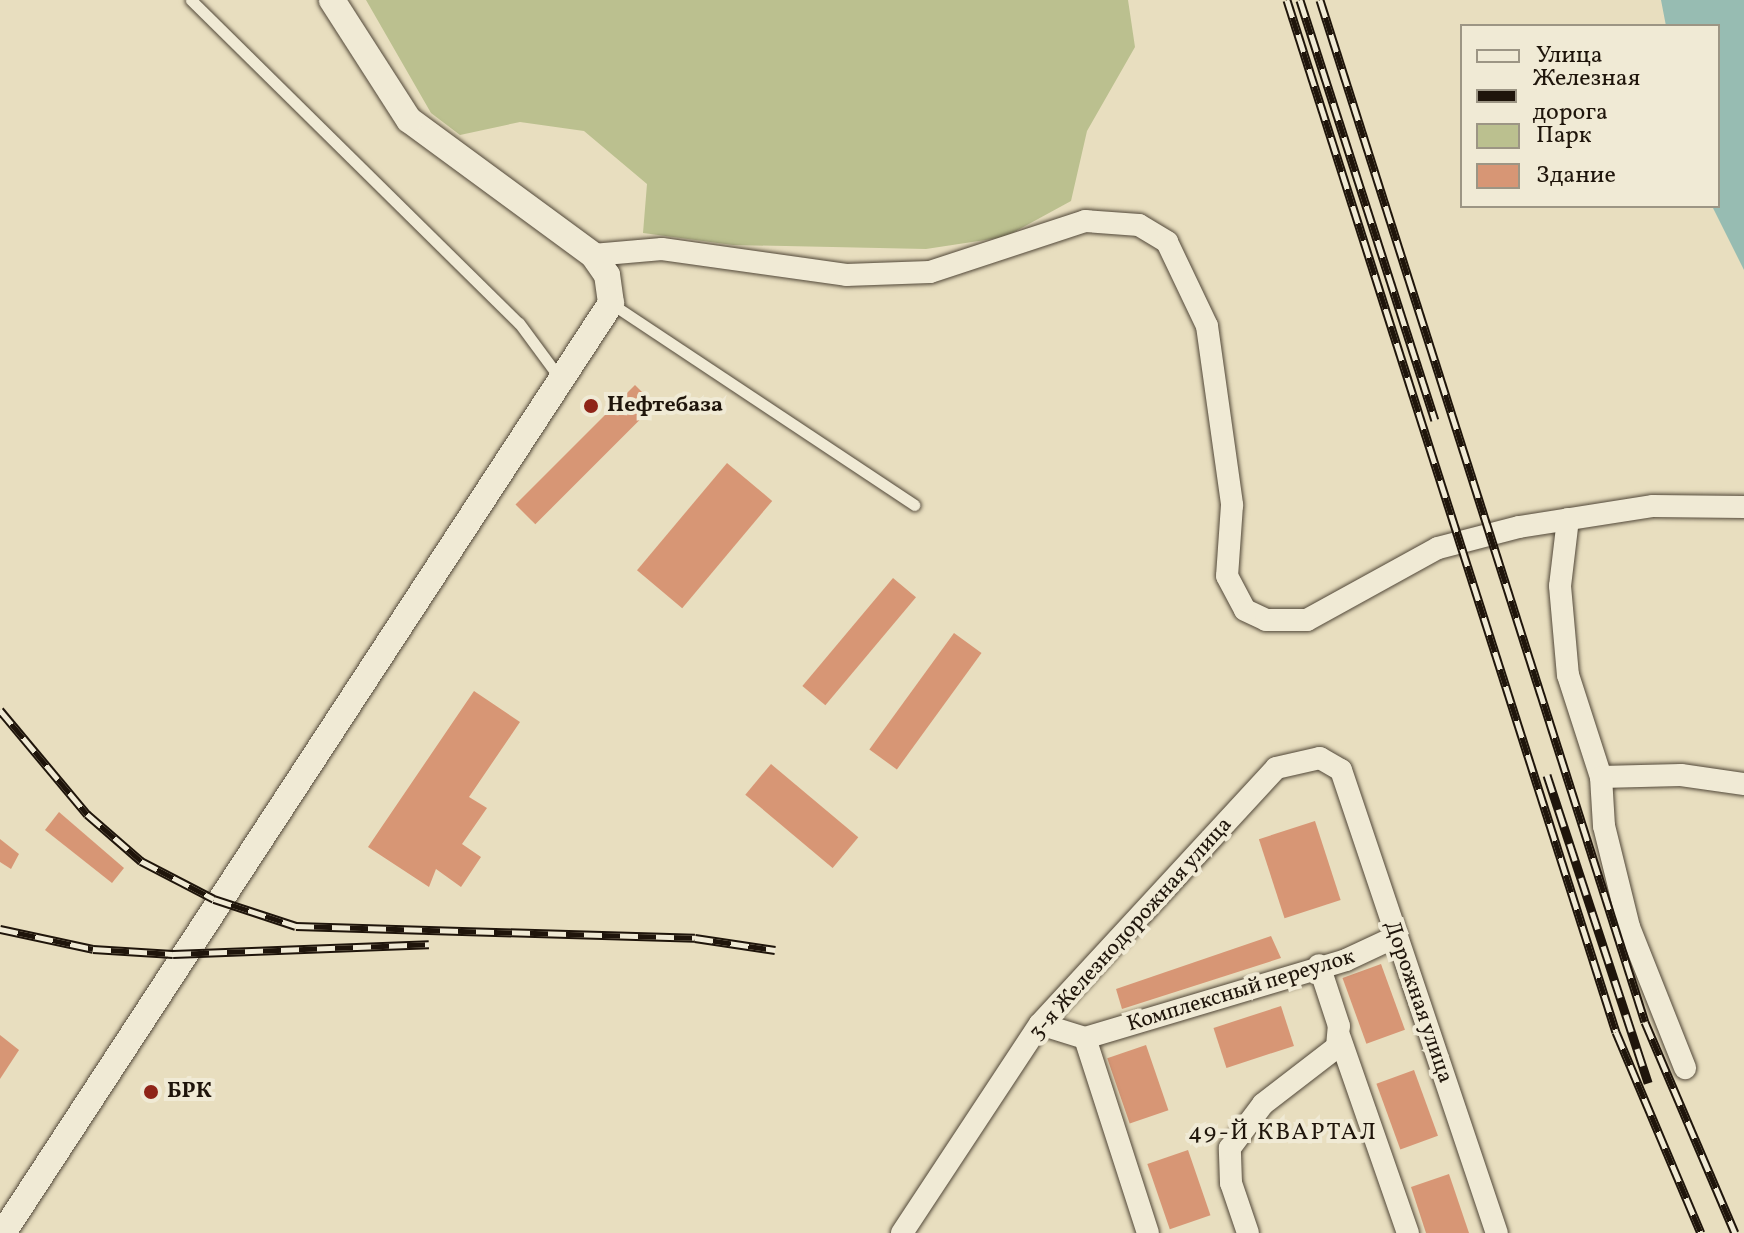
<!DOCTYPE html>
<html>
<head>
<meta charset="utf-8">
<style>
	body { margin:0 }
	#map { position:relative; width:1744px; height:1233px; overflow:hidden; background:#e8debf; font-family:Vollkorn,serif }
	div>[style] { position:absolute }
	.green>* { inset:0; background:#bbc08f }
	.water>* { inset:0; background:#97bcb2 }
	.building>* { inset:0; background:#d79675; transform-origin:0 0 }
	.roads { filter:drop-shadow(0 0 2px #514738) drop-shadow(0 0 2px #514738) }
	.service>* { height:11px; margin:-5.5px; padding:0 5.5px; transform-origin:5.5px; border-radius:5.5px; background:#f0ead5 }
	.minor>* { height:22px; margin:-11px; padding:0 11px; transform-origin:11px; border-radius:11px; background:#f0ead5 }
	.tertiary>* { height:26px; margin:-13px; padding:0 13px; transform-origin:13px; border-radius:13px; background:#f0ead5 }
	.rail>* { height:9px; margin-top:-4.5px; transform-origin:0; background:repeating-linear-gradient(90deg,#f0ead5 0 18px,#1f150b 0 36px); box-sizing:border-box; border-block:2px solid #1f150b }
	.dots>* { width:22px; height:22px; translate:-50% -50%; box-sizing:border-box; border:4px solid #f0ead5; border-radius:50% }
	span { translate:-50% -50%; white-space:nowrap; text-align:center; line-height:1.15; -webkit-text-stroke:8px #f0ead5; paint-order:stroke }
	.poi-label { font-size:22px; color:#1f150b; font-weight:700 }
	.left { translate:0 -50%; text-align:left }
	.street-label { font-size:22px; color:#1f150b }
	.neighbourhood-label { font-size:24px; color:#1f150b; letter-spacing:2px }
	.legend { position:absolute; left:1460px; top:24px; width:260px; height:184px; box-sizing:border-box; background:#f0ead5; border:2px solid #9c9584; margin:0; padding:10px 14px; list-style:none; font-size:24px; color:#1f150b }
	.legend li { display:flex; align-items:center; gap:16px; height:40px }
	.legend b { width:40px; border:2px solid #9c9584 }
</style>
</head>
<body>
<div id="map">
	<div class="green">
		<div style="clip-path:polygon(366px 0,1128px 0,1135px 47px,1087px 131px,1071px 201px,1005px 237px,926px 249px,733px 245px,643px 233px,647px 184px,584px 131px,520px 122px,460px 135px,431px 113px)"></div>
	</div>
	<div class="water">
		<div style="clip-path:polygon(1661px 0,1744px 0,1744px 270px,1712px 206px,1718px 206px,1718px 26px,1666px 26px)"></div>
	</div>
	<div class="building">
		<div style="left:635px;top:385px;width:28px;height:169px;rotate:45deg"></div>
		<div style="left:727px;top:463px;width:59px;height:140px;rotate:40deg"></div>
		<div style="left:893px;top:578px;width:30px;height:141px;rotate:40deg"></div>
		<div style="left:954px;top:633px;width:34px;height:144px;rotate:36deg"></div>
		<div style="clip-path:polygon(474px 691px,520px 722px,469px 797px,487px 808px,462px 844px,481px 857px,461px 887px,436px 869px,429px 887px,368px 847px)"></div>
		<div style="left:771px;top:764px;width:114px;height:40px;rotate:40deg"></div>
		<div style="clip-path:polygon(59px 812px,124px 868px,112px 883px,45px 830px)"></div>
		<div style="left:1315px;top:821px;width:83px;height:59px;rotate:72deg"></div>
		<div style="clip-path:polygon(0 839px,19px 854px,11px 869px,0 862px)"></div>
		<div style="clip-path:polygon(1271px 936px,1281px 958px,1122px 1009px,1116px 989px)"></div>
		<div style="left:1381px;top:964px;width:70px;height:41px;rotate:70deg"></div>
		<div style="left:1281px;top:1006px;width:42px;height:71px;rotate:72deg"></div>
		<div style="clip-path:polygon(0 1035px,19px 1050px,0 1079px)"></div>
		<div style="left:1146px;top:1045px;width:69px;height:41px;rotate:71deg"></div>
		<div style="left:1414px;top:1070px;width:70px;height:40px;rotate:70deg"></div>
		<div style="left:1188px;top:1150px;width:69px;height:43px;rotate:71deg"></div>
		<div style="clip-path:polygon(1449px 1174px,1469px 1233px,1426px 1233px,1411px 1187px)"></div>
	</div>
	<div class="roads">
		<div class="service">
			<div style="left:191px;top:0;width:460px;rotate:44.6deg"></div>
			<div style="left:519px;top:323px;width:71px;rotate:53.6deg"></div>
			<div style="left:612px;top:304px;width:363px;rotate:33.6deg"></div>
		</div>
		<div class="minor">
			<div style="left:593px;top:255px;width:69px;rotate:-5deg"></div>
			<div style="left:662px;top:249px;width:186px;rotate:8deg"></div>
			<div style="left:846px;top:275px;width:84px;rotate:-2deg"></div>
			<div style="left:930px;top:272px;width:163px;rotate:-18.2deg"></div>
			<div style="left:1085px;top:221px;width:54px;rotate:4.2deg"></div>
			<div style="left:1139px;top:225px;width:33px;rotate:31deg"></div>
			<div style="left:1167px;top:242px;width:93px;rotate:64.5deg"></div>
			<div style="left:1207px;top:326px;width:181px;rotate:82deg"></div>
			<div style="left:1232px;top:505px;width:71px;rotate:94deg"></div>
			<div style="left:1227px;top:576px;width:38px;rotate:62deg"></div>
			<div style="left:1245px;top:610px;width:23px;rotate:25deg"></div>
			<div style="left:1266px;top:620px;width:41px"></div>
			<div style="left:1307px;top:620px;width:149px;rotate:-28.8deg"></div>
			<div style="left:1438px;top:548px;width:84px;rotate:-14.5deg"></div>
			<div style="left:1519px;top:527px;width:136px;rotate:-8.9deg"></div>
			<div style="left:1653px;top:506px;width:91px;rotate:0.6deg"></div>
			<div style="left:1568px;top:519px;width:67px;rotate:96.8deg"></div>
			<div style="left:1560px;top:586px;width:89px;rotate:84.9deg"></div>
			<div style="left:1568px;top:675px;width:107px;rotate:72.1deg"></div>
			<div style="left:1601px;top:777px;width:80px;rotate:-1.4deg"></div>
			<div style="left:1681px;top:775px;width:64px;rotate:8.1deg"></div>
			<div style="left:1601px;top:777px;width:49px;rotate:86.5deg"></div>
			<div style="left:1604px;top:826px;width:104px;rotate:76.1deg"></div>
			<div style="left:1629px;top:927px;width:152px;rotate:68.3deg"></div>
			<div style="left:1040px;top:1024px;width:47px;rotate:17.3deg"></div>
			<div style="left:1085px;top:1038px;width:205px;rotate:72.1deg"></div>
			<div style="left:1085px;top:1038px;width:272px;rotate:-16.6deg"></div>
			<div style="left:1346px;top:960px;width:54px;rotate:-25.1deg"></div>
			<div style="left:1340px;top:1038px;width:207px;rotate:70.8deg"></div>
			<div style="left:902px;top:1233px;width:250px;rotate:-56.6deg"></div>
			<div style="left:1040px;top:1024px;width:348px;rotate:-47.3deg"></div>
			<div style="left:1276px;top:768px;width:45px;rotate:-12.8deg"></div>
			<div style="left:1320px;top:758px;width:24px;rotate:30deg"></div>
			<div style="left:1341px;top:770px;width:489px;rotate:71.4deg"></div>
			<div style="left:1248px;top:1233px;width:53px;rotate:-108.8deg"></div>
			<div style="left:1231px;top:1183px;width:35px;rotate:-92deg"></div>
			<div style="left:1230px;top:1148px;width:55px;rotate:-53.1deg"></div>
			<div style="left:1263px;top:1104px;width:93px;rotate:-37.6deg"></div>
			<div style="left:1337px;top:1047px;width:21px;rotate:-85deg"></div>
			<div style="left:1339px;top:1026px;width:64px;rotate:-108.2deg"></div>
		</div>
		<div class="tertiary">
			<div style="left:3px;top:1233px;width:1111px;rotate:-56.82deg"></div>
			<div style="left:611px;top:303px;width:28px;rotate:-98deg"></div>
			<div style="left:607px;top:275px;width:24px;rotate:-125deg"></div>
			<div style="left:593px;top:255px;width:228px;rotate:-143.7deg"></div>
			<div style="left:409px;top:120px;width:143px;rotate:-122.7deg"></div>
		</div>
	</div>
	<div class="rail">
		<div style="left:1287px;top:0;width:1083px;rotate:72.32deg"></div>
		<div style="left:1616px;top:1032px;width:218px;rotate:67.1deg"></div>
		<div style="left:1300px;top:0;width:441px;rotate:72.2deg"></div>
		<div style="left:1320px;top:0;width:1072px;rotate:72.36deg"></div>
		<div style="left:1645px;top:1022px;width:229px;rotate:66.9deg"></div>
		<div style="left:0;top:710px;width:136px;rotate:50.1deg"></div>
		<div style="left:87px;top:814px;width:72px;rotate:41deg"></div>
		<div style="left:141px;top:861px;width:82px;rotate:27.5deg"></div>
		<div style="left:214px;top:899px;width:86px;rotate:18.2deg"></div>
		<div style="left:296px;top:926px;width:399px;rotate:1.7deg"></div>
		<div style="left:695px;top:938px;width:81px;rotate:8.5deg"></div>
		<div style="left:1547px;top:775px;width:324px;rotate:71.8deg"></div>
		<div style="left:0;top:929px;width:95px;rotate:12.1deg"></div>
		<div style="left:93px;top:949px;width:80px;rotate:3.6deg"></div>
		<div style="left:173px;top:954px;width:256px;rotate:-2.2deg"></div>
	</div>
	<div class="dots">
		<div style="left:591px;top:406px;background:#8f2418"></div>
		<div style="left:151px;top:1092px;background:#8f2418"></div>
	</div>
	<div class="poi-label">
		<span class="left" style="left:607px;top:406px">Нефтебаза</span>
		<span class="left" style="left:167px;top:1092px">БРК</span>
	</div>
	<div class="street-label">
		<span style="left:1131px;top:929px;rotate:-48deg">3-я Железнодорожная улица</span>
		<span style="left:1241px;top:991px;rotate:-17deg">Комплексный переулок</span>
		<span style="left:1418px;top:1002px;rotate:71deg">Дорожная улица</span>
	</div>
	<div class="neighbourhood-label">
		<span style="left:1283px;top:1134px">49-Й КВАРТАЛ</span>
	</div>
	<ul class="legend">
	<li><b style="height:10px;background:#f0ead5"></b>Улица</li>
	<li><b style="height:10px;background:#1f150b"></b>Железная дорога</li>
	<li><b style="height:22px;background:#bbc08f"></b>Парк</li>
	<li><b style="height:22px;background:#d79675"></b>Здание</li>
	</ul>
</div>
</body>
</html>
